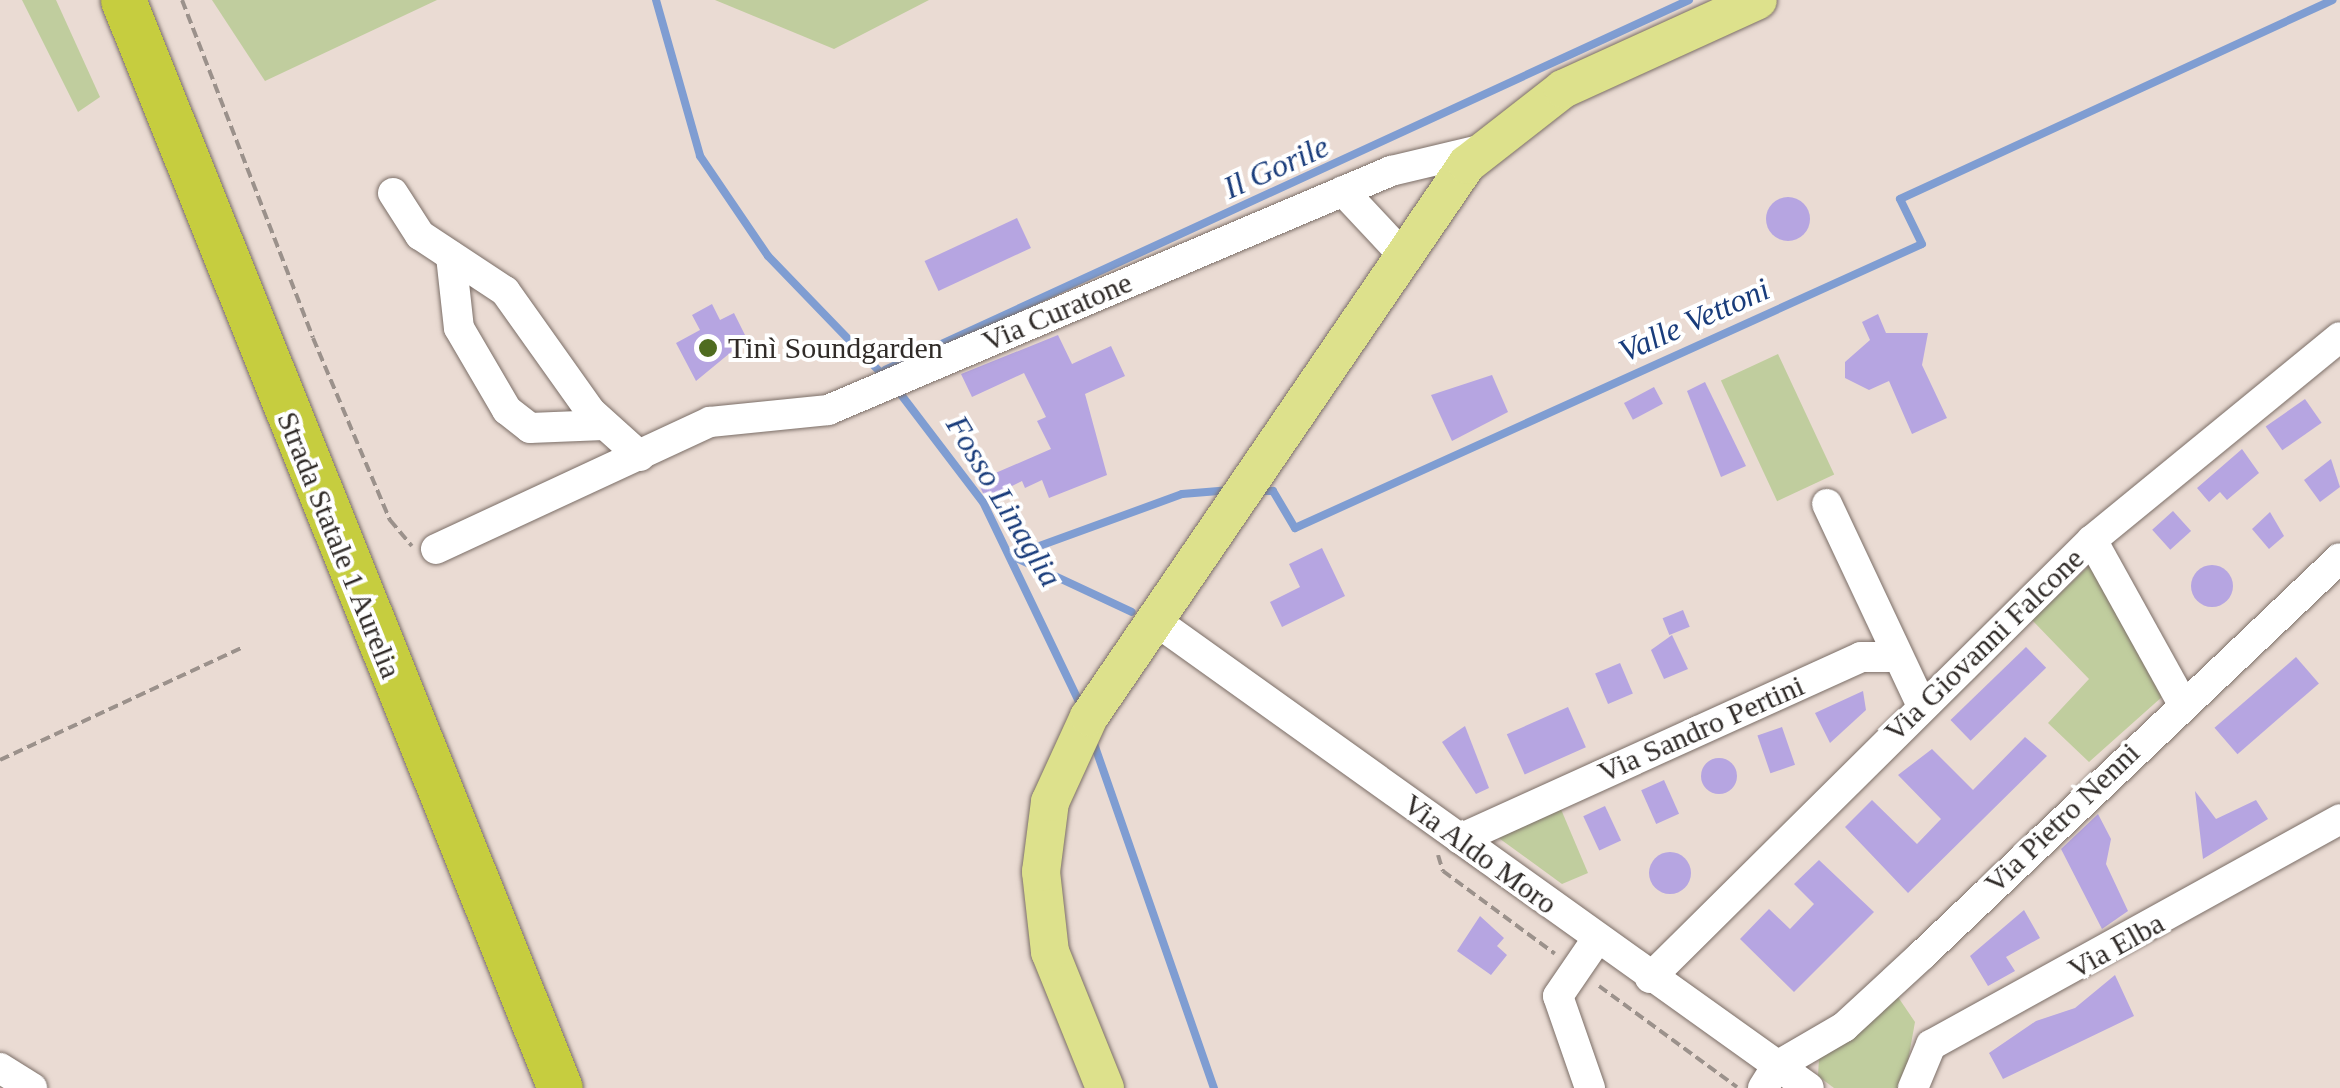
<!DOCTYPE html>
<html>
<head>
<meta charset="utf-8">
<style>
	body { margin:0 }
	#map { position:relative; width:2340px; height:1088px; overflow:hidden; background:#eadbd3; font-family:"Times New Roman",serif }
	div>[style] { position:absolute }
	.green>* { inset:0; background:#c0cd9e; transform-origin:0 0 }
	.stream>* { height:8px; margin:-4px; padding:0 4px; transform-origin:4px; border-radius:4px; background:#7f9dd2 }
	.building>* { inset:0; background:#b6a5e1; transform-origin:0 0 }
	.round { border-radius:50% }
	.path>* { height:4px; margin-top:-2px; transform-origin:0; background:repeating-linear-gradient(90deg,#9b918b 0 10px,transparent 0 15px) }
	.roads { filter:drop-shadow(0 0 2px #7b6e67) drop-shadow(0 0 2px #7b6e67) }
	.minor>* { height:30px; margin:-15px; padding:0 15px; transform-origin:15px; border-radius:15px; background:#fff }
	.major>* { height:38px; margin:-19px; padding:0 19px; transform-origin:19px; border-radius:19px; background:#dde18c }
	.highway>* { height:45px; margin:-22.5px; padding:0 22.5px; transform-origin:22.5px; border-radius:22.5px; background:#c6cd3f }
	.dots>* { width:28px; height:28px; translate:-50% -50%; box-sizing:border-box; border:5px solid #fff; border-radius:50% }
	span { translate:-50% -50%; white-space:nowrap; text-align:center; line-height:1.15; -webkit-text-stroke:8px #fff; paint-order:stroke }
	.street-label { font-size:30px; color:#302b28 }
	.poi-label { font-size:30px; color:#302b28 }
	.left { translate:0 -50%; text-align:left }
	.water-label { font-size:32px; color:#193c7b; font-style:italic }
</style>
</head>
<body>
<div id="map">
	<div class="green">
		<div style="clip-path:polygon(22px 0,56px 0,100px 97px,78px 112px)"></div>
		<div style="clip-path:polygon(212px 0,437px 0,265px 81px)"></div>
		<div style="clip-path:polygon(715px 0,929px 0,834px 49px)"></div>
		<div style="left:1778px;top:354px;width:133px;height:63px;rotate:65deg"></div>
		<div style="clip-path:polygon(2091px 564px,2163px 696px,2089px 762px,2048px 723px,2089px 679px,2032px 620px)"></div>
		<div style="clip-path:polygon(1560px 807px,1588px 873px,1562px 884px,1496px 836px)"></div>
		<div style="clip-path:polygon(1898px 997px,1915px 1022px,1903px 1088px,1834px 1088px,1818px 1076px,1819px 1059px)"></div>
	</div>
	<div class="stream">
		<div style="left:656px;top:0;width:162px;rotate:74.2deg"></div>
		<div style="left:700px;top:156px;width:121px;rotate:55.8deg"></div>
		<div style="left:768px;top:256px;width:170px;rotate:46deg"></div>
		<div style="left:885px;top:370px;width:885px;rotate:-24.71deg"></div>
		<div style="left:896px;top:388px;width:143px;rotate:52.7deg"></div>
		<div style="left:983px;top:502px;width:226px;rotate:64.3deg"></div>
		<div style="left:1260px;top:491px;width:13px"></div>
		<div style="left:1273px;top:491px;width:43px;rotate:59.3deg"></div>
		<div style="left:1295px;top:528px;width:688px;rotate:-24.37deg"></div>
		<div style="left:1922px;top:244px;width:50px;rotate:-116.1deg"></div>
		<div style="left:1900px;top:199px;width:476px;rotate:-24.7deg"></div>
		<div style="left:1012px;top:556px;width:181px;rotate:-20deg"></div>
		<div style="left:1182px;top:494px;width:49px;rotate:-4.7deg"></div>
		<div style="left:1012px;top:556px;width:132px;rotate:25deg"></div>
		<div style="left:1092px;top:738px;width:371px;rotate:70.8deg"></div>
	</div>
	<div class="building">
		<div class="round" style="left:1766px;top:197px;width:44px;height:44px"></div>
		<div style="left:1017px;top:218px;width:33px;height:102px;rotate:65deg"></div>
		<div style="clip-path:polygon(712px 304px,720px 320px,734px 313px,747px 339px,696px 381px,676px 343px,700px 330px,692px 315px)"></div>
		<div style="clip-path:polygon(1878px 314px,1886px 333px,1928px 333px,1922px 365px,1947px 418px,1912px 434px,1889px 381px,1869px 390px,1845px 378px,1845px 362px,1870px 340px,1862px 322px)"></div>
		<div style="clip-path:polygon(1058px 335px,1072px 364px,1111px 346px,1125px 376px,1085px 394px,1107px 475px,1049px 498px,1042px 480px,1025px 488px,1022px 481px,986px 499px,977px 481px,1051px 449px,1037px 421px,1046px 417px,1024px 373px,972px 397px,961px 374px)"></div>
		<div style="clip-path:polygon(1492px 375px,1508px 412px,1452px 441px,1431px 395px)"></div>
		<div style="clip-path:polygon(1705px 382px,1746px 466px,1721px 477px,1687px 391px)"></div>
		<div style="left:1654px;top:387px;width:19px;height:34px;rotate:62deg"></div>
		<div style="left:2305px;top:399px;width:29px;height:48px;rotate:55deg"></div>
		<div style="clip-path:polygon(2242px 449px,2259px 473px,2227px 500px,2220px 492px,2209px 502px,2197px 488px)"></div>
		<div style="clip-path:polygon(2331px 459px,2340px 487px,2320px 502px,2304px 480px)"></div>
		<div style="left:2173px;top:511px;width:27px;height:28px;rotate:48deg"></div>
		<div style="clip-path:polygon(2270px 512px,2284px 536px,2269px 549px,2252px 529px)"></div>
		<div style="clip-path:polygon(1322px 548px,1345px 596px,1282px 627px,1270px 602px,1300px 587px,1289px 564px)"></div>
		<div class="round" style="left:2191px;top:565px;width:42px;height:42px"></div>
		<div style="left:1683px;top:610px;width:18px;height:22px;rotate:68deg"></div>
		<div style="clip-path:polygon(1672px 635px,1688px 669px,1664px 679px,1651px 650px)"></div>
		<div style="left:2026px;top:647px;width:29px;height:105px;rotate:46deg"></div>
		<div style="left:2296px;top:657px;width:35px;height:108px;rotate:49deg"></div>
		<div style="left:1620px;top:663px;width:33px;height:27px;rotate:67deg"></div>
		<div style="clip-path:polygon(1863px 691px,1866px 710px,1830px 743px,1815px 713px)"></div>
		<div style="left:1568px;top:707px;width:44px;height:67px;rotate:66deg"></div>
		<div style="clip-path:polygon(1465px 726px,1489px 788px,1476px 794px,1442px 742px)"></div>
		<div style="left:1782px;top:727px;width:40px;height:26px;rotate:71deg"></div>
		<div style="clip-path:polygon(2025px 737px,2047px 756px,1908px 893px,1845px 827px,1872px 800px,1917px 844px,1941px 819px,1898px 775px,1932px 749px,1973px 790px)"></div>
		<div class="round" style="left:1701px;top:758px;width:36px;height:36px"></div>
		<div style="left:1664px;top:780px;width:37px;height:25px;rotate:66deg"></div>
		<div style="clip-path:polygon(2195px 791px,2216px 819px,2256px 800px,2268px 819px,2203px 859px)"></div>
		<div style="left:1605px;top:806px;width:38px;height:24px;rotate:65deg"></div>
		<div style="clip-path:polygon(2098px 814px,2111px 839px,2106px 864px,2128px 911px,2102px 929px,2061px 849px)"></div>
		<div class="round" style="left:1649px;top:852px;width:42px;height:42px"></div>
		<div style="clip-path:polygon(1819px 860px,1874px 912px,1794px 992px,1740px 939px,1769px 909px,1790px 929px,1814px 904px,1794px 884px)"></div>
		<div style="clip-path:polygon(2024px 910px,2040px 938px,2006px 957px,2015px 971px,1988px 986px,1970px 956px)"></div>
		<div style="clip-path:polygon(1480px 916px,1504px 938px,1497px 946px,1507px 955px,1491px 975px,1457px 951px)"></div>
		<div style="clip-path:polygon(2115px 975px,2134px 1016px,2003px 1079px,1989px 1053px,2036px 1021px,2075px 1008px)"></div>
	</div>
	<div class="path">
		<div style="left:182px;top:0;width:362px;rotate:68.8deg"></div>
		<div style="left:313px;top:338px;width:198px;rotate:67.1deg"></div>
		<div style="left:390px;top:520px;width:34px;rotate:50deg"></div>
		<div style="left:0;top:760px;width:266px;rotate:-24.9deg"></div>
		<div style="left:1438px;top:855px;width:17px;rotate:73deg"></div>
		<div style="left:1443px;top:871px;width:139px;rotate:36.5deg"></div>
		<div style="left:1599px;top:986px;width:171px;rotate:36.2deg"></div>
	</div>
	<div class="roads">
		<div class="minor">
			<div style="left:1343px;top:191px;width:83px;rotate:46.9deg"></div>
			<div style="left:393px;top:193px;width:50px;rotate:57.3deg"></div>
			<div style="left:420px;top:235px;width:102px;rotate:33.4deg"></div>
			<div style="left:505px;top:291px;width:148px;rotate:54.6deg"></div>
			<div style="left:591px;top:412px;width:66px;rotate:41.9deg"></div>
			<div style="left:451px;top:256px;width:72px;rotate:83.7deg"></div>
			<div style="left:459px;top:328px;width:95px;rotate:59.7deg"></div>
			<div style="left:507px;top:410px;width:29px;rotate:38deg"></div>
			<div style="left:530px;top:428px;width:74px;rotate:-2.3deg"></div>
			<div style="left:1827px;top:504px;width:221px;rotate:64.8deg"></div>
			<div style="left:2092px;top:540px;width:188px;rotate:61deg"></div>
			<div style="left:436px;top:549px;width:302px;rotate:-24.9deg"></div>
			<div style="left:710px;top:422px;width:119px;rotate:-5.8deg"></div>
			<div style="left:828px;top:410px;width:612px;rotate:-23deg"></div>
			<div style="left:1391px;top:171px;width:95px;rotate:-13.4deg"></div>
			<div style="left:1153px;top:619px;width:806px;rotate:35.56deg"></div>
			<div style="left:1460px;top:839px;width:440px;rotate:-24.4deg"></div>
			<div style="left:1861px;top:657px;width:36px"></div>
			<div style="left:1650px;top:978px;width:622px;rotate:-44.74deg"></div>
			<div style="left:2092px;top:540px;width:320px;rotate:-39.3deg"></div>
			<div style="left:0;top:1068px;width:38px;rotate:32deg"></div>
			<div style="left:1590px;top:1088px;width:97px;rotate:-109.2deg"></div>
			<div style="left:1558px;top:996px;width:69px;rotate:-55.6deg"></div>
			<div style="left:1763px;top:1088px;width:26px;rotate:-58deg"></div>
			<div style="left:1777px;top:1066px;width:78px;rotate:-30.2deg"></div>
			<div style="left:1844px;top:1027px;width:106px;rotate:-42.7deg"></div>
			<div style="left:1922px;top:955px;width:576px;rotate:-43.52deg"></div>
			<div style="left:1913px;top:1088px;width:47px;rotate:-67.3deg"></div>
			<div style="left:1931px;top:1045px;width:467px;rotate:-28.9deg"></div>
		</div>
		<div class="major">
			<div style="left:1105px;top:1088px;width:147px;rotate:-112deg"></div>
			<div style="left:1050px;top:952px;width:81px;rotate:-96.4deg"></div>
			<div style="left:1041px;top:872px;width:71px;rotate:-82.7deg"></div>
			<div style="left:1050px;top:802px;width:94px;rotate:-65.4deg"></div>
			<div style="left:1089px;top:717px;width:670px;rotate:-55.65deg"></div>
			<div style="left:1467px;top:164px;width:122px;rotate:-38deg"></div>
			<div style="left:1563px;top:89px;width:214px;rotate:-24.5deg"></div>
		</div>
		<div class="highway">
			<div style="left:123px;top:0;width:1172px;rotate:68.12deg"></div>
		</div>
	</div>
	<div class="dots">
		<div style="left:708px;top:348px;background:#4f6c20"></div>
	</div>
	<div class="street-label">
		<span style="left:1057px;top:312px;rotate:-23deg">Via Curatone</span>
		<span style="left:339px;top:545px;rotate:68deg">Strada Statale 1 Aurelia</span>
		<span style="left:1984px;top:645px;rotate:-44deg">Via Giovanni Falcone</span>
		<span style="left:1701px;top:729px;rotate:-24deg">Via Sandro Pertini</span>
		<span style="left:2062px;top:818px;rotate:-44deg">Via Pietro Nenni</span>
		<span style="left:1480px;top:854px;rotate:36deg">Via Aldo Moro</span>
		<span style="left:2116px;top:946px;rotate:-29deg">Via Elba</span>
	</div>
	<div class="poi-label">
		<span class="left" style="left:728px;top:348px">Tinì Soundgarden</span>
	</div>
	<div class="water-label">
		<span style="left:1276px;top:167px;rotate:-24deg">Il Gorile</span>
		<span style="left:1694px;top:320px;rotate:-24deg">Valle Vettoni</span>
		<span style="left:1004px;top:501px;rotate:59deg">Fosso Linaglia</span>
	</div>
</div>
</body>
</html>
